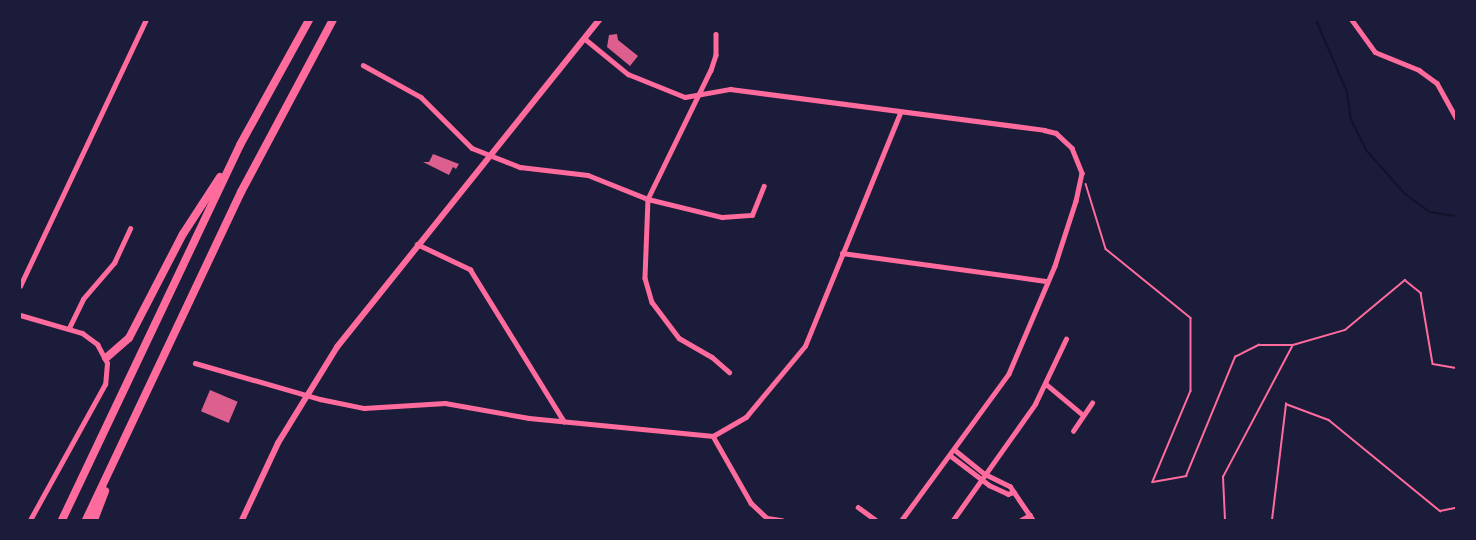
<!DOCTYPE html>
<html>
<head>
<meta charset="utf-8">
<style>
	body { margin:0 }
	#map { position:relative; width:1476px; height:540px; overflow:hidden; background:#1b1b3a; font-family:"IBM Plex Sans",sans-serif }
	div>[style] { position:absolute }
	.stream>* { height:2px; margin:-1px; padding:0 1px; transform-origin:1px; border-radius:1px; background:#12122b }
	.building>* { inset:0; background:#dd5f8e; transform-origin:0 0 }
	.path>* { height:1.5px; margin:-0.75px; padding:0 0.75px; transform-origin:0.75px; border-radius:0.75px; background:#ff6b9d }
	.minor>* { height:4.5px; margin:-2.25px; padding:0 2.25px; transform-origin:2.25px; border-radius:2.25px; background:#ff6b9d }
	.tertiary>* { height:5px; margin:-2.5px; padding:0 2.5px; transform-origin:2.5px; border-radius:2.5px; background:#ff6b9d }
	.secondary>* { height:6px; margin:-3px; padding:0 3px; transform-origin:3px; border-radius:3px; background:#ff6b9d }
	.motorway>* { height:8px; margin:-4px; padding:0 4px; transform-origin:4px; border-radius:4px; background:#ff6b9d }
	span { translate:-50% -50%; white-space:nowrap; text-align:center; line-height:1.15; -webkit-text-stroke:6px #1b1b3a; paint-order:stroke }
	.frame { position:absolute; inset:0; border:21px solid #1b1b3a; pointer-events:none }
</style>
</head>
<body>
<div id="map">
	<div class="stream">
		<div style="left:1316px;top:20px;width:78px;rotate:66.7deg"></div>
		<div style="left:1347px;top:92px;width:28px;rotate:82deg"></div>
		<div style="left:1351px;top:120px;width:35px;rotate:63deg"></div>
		<div style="left:1367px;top:151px;width:57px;rotate:48.5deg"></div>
		<div style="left:1405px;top:194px;width:31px;rotate:36deg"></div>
		<div style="left:1430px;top:212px;width:26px;rotate:9deg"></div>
	</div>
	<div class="building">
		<div style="clip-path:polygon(617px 34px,618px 40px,638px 56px,630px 66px,607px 47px,609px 35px)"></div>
		<div style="clip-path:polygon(433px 154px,459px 164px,456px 169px,453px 167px,449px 175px,423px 162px,429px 162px)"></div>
		<div style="left:210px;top:390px;width:30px;height:23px;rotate:23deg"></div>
	</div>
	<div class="path">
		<div style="left:1086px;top:184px;width:68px;rotate:72.9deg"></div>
		<div style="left:1106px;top:249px;width:109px;rotate:39.1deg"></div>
		<div style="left:1191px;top:318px;width:73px;rotate:90deg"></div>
		<div style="left:1191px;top:391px;width:99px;rotate:112.7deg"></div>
		<div style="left:1153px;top:482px;width:34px;rotate:-10deg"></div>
		<div style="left:1186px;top:476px;width:129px;rotate:-67.6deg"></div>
		<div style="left:1235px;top:357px;width:27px;rotate:-27deg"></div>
		<div style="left:1259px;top:345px;width:34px"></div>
		<div style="left:1225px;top:520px;width:43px;rotate:-92.7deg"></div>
		<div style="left:1223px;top:477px;width:149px;rotate:-62.1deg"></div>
		<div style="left:1293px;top:345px;width:54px;rotate:-16.1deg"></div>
		<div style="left:1345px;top:330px;width:78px;rotate:-39.8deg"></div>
		<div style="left:1405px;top:280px;width:21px;rotate:39deg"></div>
		<div style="left:1421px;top:293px;width:72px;rotate:80.4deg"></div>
		<div style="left:1433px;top:364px;width:23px;rotate:10deg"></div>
		<div style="left:1272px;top:520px;width:117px;rotate:-83.1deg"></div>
		<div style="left:1286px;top:404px;width:46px;rotate:20.4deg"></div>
		<div style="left:1329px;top:420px;width:144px;rotate:39.3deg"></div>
		<div style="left:1440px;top:511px;width:16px;rotate:-11deg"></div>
	</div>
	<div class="minor">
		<div style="left:1352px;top:20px;width:39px;rotate:54deg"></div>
		<div style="left:1375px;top:52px;width:48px;rotate:22.2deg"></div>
		<div style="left:1419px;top:70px;width:22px;rotate:36deg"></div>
		<div style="left:1437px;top:83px;width:39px;rotate:61deg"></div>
		<div style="left:716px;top:34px;width:21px;rotate:90deg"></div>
		<div style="left:716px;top:55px;width:16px;rotate:108deg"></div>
		<div style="left:711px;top:70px;width:144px;rotate:116deg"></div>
		<div style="left:648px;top:199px;width:79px;rotate:92.2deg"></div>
		<div style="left:645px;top:278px;width:25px;rotate:74deg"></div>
		<div style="left:652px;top:302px;width:45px;rotate:53.1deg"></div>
		<div style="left:679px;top:338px;width:38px;rotate:30deg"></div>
		<div style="left:712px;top:357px;width:23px;rotate:41deg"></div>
		<div style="left:584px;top:38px;width:57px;rotate:39.3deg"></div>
		<div style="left:628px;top:74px;width:61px;rotate:22deg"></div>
		<div style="left:685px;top:97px;width:46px;rotate:-10.1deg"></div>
		<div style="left:730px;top:89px;width:317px;rotate:7.4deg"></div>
		<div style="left:1044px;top:130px;width:12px;rotate:14deg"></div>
		<div style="left:1056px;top:133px;width:22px;rotate:43deg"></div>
		<div style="left:1072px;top:148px;width:27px;rotate:68deg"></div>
		<div style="left:1082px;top:173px;width:29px;rotate:102deg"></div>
		<div style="left:1076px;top:201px;width:68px;rotate:107.9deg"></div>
		<div style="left:1055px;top:266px;width:117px;rotate:113.1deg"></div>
		<div style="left:1009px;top:374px;width:181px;rotate:126.2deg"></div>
		<div style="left:363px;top:65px;width:66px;rotate:28.9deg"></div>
		<div style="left:421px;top:97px;width:72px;rotate:45deg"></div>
		<div style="left:472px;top:148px;width:52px;rotate:21.6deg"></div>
		<div style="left:520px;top:167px;width:68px;rotate:6.7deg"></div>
		<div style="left:588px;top:175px;width:65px;rotate:21.8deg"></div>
		<div style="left:648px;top:199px;width:76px;rotate:13.7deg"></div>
		<div style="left:722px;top:217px;width:30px;rotate:-4deg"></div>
		<div style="left:752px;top:215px;width:31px;rotate:-68deg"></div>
		<div style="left:417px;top:244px;width:59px;rotate:25.3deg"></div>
		<div style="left:470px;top:269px;width:179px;rotate:58.3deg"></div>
		<div style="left:842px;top:253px;width:207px;rotate:7.8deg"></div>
		<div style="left:20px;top:286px;width:294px;rotate:-64.7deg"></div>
		<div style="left:69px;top:328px;width:32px;rotate:-64deg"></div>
		<div style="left:83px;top:299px;width:48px;rotate:-49.3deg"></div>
		<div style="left:114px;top:263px;width:38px;rotate:-65deg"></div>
		<div style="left:195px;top:363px;width:130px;rotate:16.1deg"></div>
		<div style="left:320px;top:399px;width:45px;rotate:11.6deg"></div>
		<div style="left:364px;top:408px;width:81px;rotate:-3.5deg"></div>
		<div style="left:445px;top:403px;width:85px;rotate:10.1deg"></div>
		<div style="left:529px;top:418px;width:185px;rotate:5.6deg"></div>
		<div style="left:713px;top:436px;width:77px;rotate:60.4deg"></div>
		<div style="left:751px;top:503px;width:22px;rotate:43deg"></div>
		<div style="left:767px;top:518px;width:15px;rotate:8deg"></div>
		<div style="left:1046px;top:384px;width:47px;rotate:39.8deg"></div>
		<div style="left:1073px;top:431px;width:34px;rotate:-56deg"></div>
		<div style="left:713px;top:436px;width:38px;rotate:-30deg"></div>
		<div style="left:746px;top:417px;width:92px;rotate:-50.3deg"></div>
		<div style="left:805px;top:346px;width:252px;rotate:-67.8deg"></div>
		<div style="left:955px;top:450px;width:38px;rotate:39deg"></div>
		<div style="left:985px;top:474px;width:28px;rotate:26deg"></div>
		<div style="left:1010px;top:486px;width:41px;rotate:55.9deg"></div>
		<div style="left:951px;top:456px;width:48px;rotate:37.3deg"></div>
		<div style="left:989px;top:485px;width:21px;rotate:25deg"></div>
		<div style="left:1008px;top:494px;width:6px;rotate:-18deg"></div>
		<div style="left:858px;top:507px;width:22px;rotate:36deg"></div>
		<div style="left:953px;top:520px;width:142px;rotate:-54.7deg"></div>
		<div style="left:1035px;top:404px;width:72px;rotate:-64.5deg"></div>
		<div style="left:1021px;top:520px;width:10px;rotate:-29deg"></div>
	</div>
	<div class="tertiary">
		<div style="left:20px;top:315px;width:65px;rotate:16.2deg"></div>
		<div style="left:82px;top:333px;width:19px;rotate:36deg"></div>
		<div style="left:97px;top:344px;width:21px;rotate:62deg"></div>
		<div style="left:107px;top:363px;width:21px;rotate:95deg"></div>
		<div style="left:105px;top:384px;width:155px;rotate:118.9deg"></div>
	</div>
	<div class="secondary">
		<div style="left:242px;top:520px;width:85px;rotate:-64.9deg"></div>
		<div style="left:278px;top:443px;width:113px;rotate:-58.4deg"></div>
		<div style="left:337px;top:347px;width:419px;rotate:-51.3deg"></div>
	</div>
	<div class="motorway">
		<div style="left:106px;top:358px;width:30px;rotate:-41deg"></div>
		<div style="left:129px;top:338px;width:117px;rotate:-62.6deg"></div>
		<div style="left:183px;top:234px;width:68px;rotate:-57deg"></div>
		<div style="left:62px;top:520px;width:415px;rotate:-64.6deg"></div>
		<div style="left:240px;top:145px;width:143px;rotate:-61.1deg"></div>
		<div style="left:86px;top:520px;width:363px;rotate:-64.7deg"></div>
		<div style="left:241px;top:192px;width:195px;rotate:-61.9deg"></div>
		<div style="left:94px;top:520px;width:31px;rotate:-69deg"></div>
	</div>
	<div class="frame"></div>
</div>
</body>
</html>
